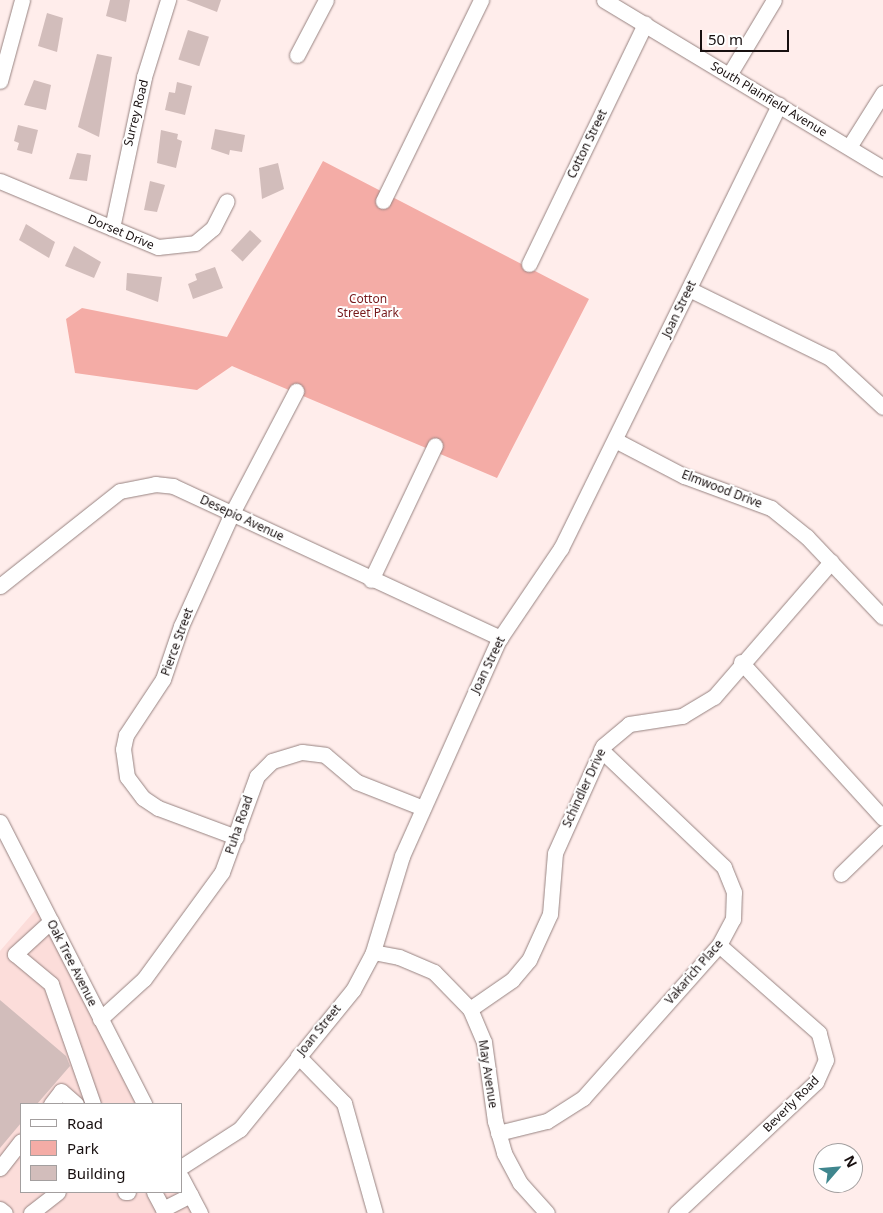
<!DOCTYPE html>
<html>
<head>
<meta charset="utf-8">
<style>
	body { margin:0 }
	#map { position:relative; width:883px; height:1213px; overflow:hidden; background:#ffedeb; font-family:"Noto Sans",sans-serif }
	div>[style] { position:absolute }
	.built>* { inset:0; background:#fcddda }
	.green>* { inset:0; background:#f4aca6 }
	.building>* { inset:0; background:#d2bdbb; transform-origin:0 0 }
	.roads { filter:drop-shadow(0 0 1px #978381) drop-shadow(0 0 1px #978381) }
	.minor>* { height:15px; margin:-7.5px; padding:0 7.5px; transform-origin:7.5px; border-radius:7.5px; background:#fff }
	span { translate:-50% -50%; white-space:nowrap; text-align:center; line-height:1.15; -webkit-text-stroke:4px #fff; paint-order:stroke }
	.street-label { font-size:12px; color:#181010 }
	.park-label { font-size:12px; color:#771a1c }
	.legend { position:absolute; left:20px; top:1103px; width:162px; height:90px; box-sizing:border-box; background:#fff; border:1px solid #a39f9f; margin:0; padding:6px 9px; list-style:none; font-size:15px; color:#181010 }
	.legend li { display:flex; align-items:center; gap:10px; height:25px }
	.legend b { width:25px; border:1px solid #a39f9f }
	.north { position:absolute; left:813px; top:1143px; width:50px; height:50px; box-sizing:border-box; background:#fff; border:1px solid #a39f9f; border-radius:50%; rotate:63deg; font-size:14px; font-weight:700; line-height:20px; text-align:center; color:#181010 }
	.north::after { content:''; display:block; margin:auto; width:18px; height:22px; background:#3f868e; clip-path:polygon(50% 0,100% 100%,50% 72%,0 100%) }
	.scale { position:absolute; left:700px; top:30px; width:89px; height:22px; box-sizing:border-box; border:2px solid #181010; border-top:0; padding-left:6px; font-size:15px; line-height:18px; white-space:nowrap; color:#181010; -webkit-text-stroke:4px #fff; paint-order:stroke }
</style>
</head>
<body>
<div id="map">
	<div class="built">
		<div style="clip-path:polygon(38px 907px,137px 1104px,21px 1104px,21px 1192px,181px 1192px,192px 1213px,0 1213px,0 951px)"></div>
	</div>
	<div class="green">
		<div style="clip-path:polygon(323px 161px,589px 299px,497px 478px,232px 366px,197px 390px,75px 373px,66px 319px,82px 308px,227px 337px)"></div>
	</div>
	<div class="building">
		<div style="clip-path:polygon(110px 0,130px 0,126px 22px,106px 16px)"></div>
		<div style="clip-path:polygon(186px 0,221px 0,217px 12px)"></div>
		<div style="clip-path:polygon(47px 13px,63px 18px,57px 52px,38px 46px)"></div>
		<div style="left:188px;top:30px;width:22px;height:31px;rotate:18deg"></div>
		<div style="clip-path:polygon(97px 54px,112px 57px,99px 137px,78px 127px)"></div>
		<div style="clip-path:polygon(34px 80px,51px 85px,46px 110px,24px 105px)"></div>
		<div style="clip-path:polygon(177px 82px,192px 86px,185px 115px,165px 110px,169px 92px,175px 93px)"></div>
		<div style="clip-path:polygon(18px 125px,38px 130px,32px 154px,17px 150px,19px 143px,14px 141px)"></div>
		<div style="clip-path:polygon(215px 129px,245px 135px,242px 152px,230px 150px,229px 155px,211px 149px)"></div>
		<div style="clip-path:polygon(161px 130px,178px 134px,177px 139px,182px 141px,176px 168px,157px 163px)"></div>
		<div style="clip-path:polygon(77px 153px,91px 155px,87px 181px,69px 179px)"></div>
		<div style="clip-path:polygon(278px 163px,284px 189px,262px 199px,259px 168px)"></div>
		<div style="clip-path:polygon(150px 181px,165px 185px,157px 212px,144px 210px)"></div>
		<div style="clip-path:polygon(26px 224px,55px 242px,49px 258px,19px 240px)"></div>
		<div style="left:250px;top:230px;width:16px;height:28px;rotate:43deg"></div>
		<div style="clip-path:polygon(74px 246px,101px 262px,94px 278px,65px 266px)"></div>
		<div style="clip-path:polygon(215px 267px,223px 288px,193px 299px,188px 284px,197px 280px,195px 274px)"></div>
		<div style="clip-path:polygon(127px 273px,162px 277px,158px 302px,126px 290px)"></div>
		<div style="clip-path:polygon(0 1000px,66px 1056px,70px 1066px,37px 1104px,21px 1104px,21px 1123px,0 1148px)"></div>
	</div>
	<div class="roads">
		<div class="minor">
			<div style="left:604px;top:0;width:326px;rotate:31.1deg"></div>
			<div style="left:297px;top:55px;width:62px;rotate:-62.2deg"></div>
			<div style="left:729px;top:75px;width:87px;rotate:-59deg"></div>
			<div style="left:0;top:81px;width:84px;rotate:-74.8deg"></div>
			<div style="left:849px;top:147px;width:64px;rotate:-57.8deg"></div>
			<div style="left:0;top:181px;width:171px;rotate:22.7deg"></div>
			<div style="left:158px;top:247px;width:37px;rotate:-6deg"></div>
			<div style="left:195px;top:243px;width:23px;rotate:-40deg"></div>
			<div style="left:213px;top:228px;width:30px;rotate:-63deg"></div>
			<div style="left:383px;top:201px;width:224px;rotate:-64deg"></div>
			<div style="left:112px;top:228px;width:154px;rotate:-78deg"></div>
			<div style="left:144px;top:77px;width:81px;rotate:-72.7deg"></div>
			<div style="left:529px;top:264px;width:267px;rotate:-64.2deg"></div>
			<div style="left:689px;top:289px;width:157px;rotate:26.1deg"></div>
			<div style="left:830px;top:358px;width:72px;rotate:42.8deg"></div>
			<div style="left:615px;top:440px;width:78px;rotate:27.6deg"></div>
			<div style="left:684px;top:476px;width:93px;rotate:20.2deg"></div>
			<div style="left:771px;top:508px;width:46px;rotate:38.9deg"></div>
			<div style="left:807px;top:537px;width:110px;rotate:46.5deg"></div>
			<div style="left:371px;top:580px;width:149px;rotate:-64.6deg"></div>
			<div style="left:0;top:586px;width:153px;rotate:-38.4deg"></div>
			<div style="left:120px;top:491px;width:36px;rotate:-11deg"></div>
			<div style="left:155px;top:484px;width:18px;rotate:6deg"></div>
			<div style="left:173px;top:486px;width:361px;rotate:24.9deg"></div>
			<div style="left:741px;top:662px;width:211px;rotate:47.7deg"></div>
			<div style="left:0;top:822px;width:317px;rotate:62.9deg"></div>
			<div style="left:236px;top:837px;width:83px;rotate:-159.6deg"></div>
			<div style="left:158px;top:808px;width:18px;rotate:-146deg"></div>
			<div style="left:143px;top:798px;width:26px;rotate:-127deg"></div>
			<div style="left:127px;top:777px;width:28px;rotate:-98deg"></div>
			<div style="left:123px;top:749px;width:14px;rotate:-78deg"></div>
			<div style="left:126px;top:735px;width:67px;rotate:-56.5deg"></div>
			<div style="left:163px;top:679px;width:56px;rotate:-71.2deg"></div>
			<div style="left:181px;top:626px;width:124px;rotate:-65.7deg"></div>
			<div style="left:232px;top:513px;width:138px;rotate:-62.3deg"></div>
			<div style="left:841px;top:874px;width:59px;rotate:-44.3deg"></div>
			<div style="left:51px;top:921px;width:49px;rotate:137.5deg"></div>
			<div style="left:15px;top:954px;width:47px;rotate:39.8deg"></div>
			<div style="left:51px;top:984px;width:127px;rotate:70.7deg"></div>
			<div style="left:373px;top:952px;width:26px;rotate:11deg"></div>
			<div style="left:399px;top:957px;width:38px;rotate:23deg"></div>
			<div style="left:434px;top:972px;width:52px;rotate:45.8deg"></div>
			<div style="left:470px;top:1009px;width:36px;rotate:67deg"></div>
			<div style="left:484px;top:1042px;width:80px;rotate:82.1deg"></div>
			<div style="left:495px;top:1121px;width:33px;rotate:74deg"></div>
			<div style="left:504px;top:1153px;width:34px;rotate:62deg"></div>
			<div style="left:520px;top:1183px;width:40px;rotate:48deg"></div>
			<div style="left:470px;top:1009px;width:51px;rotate:-34.6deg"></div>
			<div style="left:512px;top:980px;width:26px;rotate:-50deg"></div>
			<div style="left:529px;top:960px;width:51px;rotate:-65.5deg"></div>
			<div style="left:550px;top:914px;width:61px;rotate:-85.3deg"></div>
			<div style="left:555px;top:853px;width:117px;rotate:-65.8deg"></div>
			<div style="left:603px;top:746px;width:34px;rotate:-40deg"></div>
			<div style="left:629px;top:724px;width:54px;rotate:-8.6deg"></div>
			<div style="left:682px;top:716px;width:37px;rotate:-31deg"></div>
			<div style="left:714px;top:697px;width:179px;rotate:-49.1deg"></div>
			<div style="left:100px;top:1019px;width:59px;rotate:-42.3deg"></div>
			<div style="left:144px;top:979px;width:132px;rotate:-53.9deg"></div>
			<div style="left:222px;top:872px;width:102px;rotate:-70deg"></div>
			<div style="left:257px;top:776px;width:21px;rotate:-45deg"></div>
			<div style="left:272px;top:761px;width:31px;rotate:-17deg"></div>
			<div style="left:302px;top:752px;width:23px;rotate:7deg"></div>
			<div style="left:325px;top:755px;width:42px;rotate:40.2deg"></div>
			<div style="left:357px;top:782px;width:71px;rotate:21.5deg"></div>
			<div style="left:298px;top:1056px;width:66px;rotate:45.6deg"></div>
			<div style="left:344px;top:1103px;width:114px;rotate:74.3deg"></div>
			<div style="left:51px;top:1104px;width:16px;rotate:-52deg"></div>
			<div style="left:61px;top:1091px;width:20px;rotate:41deg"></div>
			<div style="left:498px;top:1133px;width:50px;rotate:-13.8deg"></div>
			<div style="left:547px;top:1121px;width:43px;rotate:-32.6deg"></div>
			<div style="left:583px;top:1098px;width:205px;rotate:-48.4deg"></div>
			<div style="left:719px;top:945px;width:30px;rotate:-62deg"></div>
			<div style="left:733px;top:919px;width:27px;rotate:-88deg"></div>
			<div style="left:734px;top:892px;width:27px;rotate:-112deg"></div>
			<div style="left:724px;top:867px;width:170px;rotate:-136.4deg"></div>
			<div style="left:181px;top:1167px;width:70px;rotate:-32.8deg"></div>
			<div style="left:240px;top:1129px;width:179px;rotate:-50.9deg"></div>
			<div style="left:353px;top:990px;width:40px;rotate:-62deg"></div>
			<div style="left:372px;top:955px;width:103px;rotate:-73.1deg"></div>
			<div style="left:402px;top:856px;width:235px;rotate:-65.9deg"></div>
			<div style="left:498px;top:641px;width:112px;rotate:-55.9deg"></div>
			<div style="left:561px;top:548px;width:494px;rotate:-63.8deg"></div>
			<div style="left:0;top:1168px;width:34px;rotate:-52deg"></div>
			<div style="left:181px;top:1177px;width:41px;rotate:62.2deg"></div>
			<div style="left:125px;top:1192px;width:3px"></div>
			<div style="left:154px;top:1192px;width:24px;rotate:62deg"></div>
			<div style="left:0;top:1209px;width:6px;rotate:39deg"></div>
			<div style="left:163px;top:1209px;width:31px;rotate:-27deg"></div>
			<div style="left:31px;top:1213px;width:34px;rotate:-38deg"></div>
			<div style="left:676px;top:1213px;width:192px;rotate:-43.1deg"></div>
			<div style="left:816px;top:1082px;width:24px;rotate:-66deg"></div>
			<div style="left:826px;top:1060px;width:28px;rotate:-105deg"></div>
			<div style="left:819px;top:1033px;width:133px;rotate:-138.7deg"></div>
		</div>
	</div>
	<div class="street-label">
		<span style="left:769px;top:99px;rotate:31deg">South Plainfield Avenue</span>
		<span style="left:136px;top:113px;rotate:-76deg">Surrey Road</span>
		<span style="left:587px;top:144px;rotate:-64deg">Cotton Street</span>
		<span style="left:121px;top:232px;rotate:23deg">Dorset Drive</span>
		<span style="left:679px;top:309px;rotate:-64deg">Joan Street</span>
		<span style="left:722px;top:489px;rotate:21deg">Elmwood Drive</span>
		<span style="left:242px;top:518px;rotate:25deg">Desepio Avenue</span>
		<span style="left:177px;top:642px;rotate:-70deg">Pierce Street</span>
		<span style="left:488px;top:665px;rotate:-64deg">Joan Street</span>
		<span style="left:584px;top:788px;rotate:-65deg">Schindler Drive</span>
		<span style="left:239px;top:825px;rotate:-71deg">Puha Road</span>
		<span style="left:72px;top:963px;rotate:63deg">Oak Tree Avenue</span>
		<span style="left:694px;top:972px;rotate:-49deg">Vakarich Place</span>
		<span style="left:319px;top:1030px;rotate:-51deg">Joan Street</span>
		<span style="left:488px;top:1074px;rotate:81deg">May Avenue</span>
		<span style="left:791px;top:1104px;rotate:-45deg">Beverly Road</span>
	</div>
	<div class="park-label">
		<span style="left:368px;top:306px">Cotton<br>Street Park</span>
	</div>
	<ul class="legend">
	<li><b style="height:6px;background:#fff"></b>Road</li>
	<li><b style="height:14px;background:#f4aca6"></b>Park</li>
	<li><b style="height:14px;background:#d2bdbb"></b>Building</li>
	</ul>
	<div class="north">N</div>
	<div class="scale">50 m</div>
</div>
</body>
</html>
